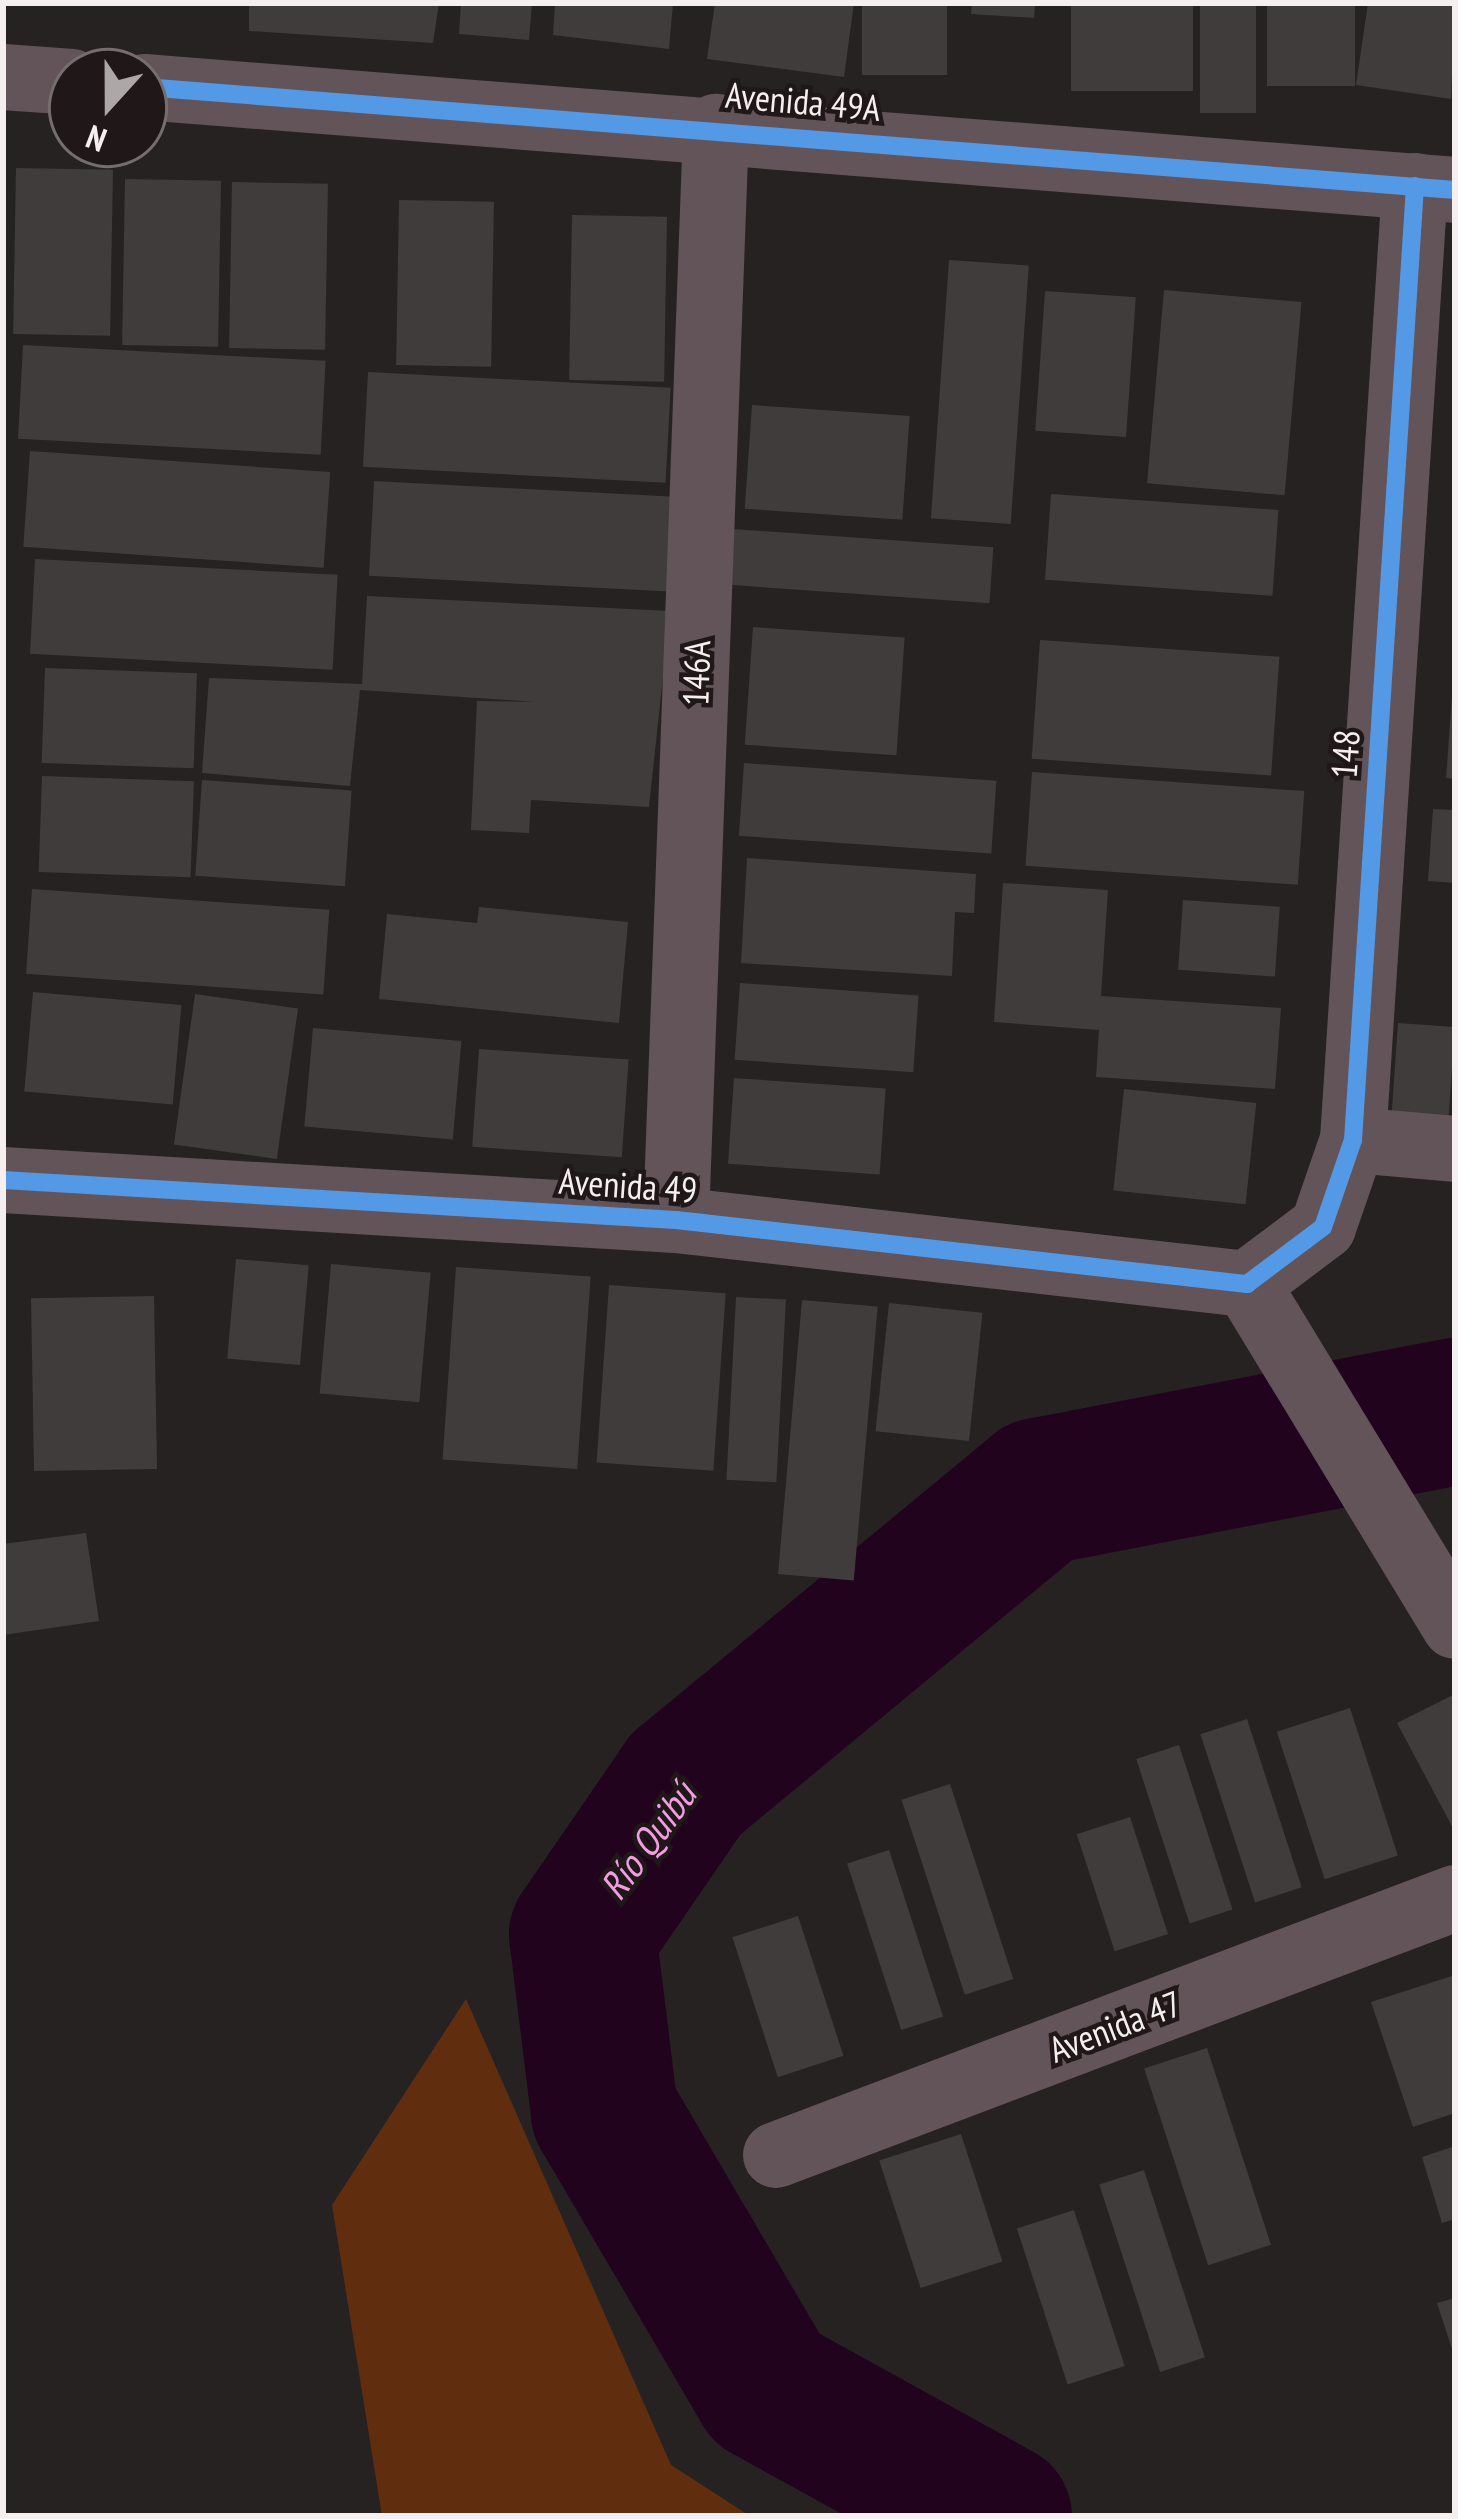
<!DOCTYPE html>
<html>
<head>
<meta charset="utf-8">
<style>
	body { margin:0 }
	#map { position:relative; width:1458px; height:2519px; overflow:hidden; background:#262222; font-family:"PT Sans Narrow",sans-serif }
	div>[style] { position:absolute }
	.green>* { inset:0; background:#612d0f }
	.river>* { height:147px; margin:-73.5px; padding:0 73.5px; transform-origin:73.5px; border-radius:73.5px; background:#22031e }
	.building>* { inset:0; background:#403c3c; transform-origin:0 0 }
	.street>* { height:66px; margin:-33px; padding:0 33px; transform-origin:33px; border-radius:33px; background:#63545a }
	.cycleway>* { height:18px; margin:-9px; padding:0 9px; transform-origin:9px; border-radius:9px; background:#5399e6 }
	span { translate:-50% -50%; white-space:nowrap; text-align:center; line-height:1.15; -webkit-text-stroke:9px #1f1718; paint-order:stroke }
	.street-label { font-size:36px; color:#f5eff0 }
	.water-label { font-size:39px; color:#f29ce2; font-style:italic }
	.frame { position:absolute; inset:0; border:6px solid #f5eff0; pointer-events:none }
	.north { position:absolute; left:48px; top:48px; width:120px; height:120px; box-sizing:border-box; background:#1f1718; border:3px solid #756d6e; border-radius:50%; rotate:201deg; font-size:33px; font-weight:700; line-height:48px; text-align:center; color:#f5eff0 }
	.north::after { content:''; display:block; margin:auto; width:42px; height:54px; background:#ada7a8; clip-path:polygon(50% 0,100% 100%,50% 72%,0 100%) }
</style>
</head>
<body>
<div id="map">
	<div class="green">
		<div style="clip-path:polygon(466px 1999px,671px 2465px,750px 2516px,382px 2516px,332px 2205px)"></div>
	</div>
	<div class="river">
		<div style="left:998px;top:2516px;width:265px;rotate:-151.1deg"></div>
		<div style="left:766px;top:2388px;width:320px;rotate:-120.4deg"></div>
		<div style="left:604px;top:2112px;width:179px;rotate:-97deg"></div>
		<div style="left:582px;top:1934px;width:182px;rotate:-55.5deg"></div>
		<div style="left:685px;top:1784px;width:460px;rotate:-39.6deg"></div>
		<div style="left:1039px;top:1491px;width:424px;rotate:-10.9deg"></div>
	</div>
	<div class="building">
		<div style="clip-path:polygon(249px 3px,439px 3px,433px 43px,249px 31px)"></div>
		<div style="clip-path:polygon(461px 3px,532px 3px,529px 40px,459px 34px)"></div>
		<div style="clip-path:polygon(555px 3px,673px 3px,669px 49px,553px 35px)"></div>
		<div style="clip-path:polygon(715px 3px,854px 3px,844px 77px,707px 59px)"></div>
		<div style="left:862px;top:3px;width:85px;height:72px"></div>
		<div style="clip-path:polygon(972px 3px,1035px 3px,1034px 18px,971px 14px)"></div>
		<div style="left:1071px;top:3px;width:122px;height:88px"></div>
		<div style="left:1200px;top:3px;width:56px;height:110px"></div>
		<div style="left:1267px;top:3px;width:88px;height:83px"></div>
		<div style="clip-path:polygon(1368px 3px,1455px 3px,1451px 99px,1356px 85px)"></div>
		<div style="left:16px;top:168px;width:97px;height:166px;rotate:1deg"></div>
		<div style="left:125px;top:179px;width:96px;height:166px;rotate:1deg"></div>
		<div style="left:232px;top:182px;width:96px;height:166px;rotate:1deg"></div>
		<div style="left:399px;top:200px;width:95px;height:165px;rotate:1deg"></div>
		<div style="left:572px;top:215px;width:95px;height:165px;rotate:1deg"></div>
		<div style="left:949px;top:260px;width:80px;height:259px;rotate:4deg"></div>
		<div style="left:1164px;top:290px;width:138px;height:194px;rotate:5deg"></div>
		<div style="left:1045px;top:291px;width:91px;height:140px;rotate:4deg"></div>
		<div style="left:23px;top:345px;width:303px;height:94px;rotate:3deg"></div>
		<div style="left:368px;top:372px;width:303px;height:95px;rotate:3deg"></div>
		<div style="left:752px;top:405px;width:158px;height:104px;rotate:4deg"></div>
		<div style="left:30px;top:451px;width:301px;height:96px;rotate:4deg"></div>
		<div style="left:374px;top:481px;width:301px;height:95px;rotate:3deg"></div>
		<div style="left:1051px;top:494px;width:228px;height:86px;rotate:4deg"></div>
		<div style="left:732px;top:529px;width:262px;height:56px;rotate:4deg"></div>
		<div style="left:35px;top:559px;width:303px;height:95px;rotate:3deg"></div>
		<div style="clip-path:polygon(367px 596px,670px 611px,649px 807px,531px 800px,529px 833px,471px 830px,477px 701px,536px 702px,360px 690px,350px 786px,202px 773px,209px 678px,362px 684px)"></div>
		<div style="left:753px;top:627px;width:152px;height:118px;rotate:4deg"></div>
		<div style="left:1040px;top:640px;width:240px;height:119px;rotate:4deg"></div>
		<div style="left:45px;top:668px;width:152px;height:95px;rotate:2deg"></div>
		<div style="clip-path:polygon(1452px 696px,1455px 696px,1455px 779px,1446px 778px)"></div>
		<div style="left:744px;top:763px;width:253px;height:73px;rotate:4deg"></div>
		<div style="left:1032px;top:772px;width:273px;height:94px;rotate:4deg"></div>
		<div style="left:42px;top:776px;width:152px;height:96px;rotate:2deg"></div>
		<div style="left:202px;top:780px;width:150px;height:96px;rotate:4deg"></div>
		<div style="clip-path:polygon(1433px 809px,1455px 810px,1455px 883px,1428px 881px)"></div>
		<div style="clip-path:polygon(747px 858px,976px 874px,974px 913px,955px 912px,952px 976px,741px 963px)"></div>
		<div style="clip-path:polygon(1003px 883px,1108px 890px,1101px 996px,1281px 1008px,1275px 1089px,1096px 1077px,1099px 1030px,994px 1022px)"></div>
		<div style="left:32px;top:889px;width:298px;height:85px;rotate:4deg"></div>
		<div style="left:1183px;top:900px;width:97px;height:70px;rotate:4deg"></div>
		<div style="clip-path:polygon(479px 907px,628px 922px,619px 1023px,379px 999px,387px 914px,477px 923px)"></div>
		<div style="left:740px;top:983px;width:179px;height:77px;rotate:4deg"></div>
		<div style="left:33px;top:992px;width:149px;height:100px;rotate:5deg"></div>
		<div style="left:195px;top:994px;width:104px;height:152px;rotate:8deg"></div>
		<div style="left:1398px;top:1023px;width:57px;height:93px;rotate:4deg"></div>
		<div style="left:313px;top:1028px;width:149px;height:99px;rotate:5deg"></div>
		<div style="left:479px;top:1049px;width:150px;height:98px;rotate:4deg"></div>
		<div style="left:734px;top:1078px;width:152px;height:86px;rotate:4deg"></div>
		<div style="left:1124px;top:1089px;width:133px;height:102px;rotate:6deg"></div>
		<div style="left:236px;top:1259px;width:73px;height:100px;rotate:5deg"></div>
		<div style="left:331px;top:1264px;width:100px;height:130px;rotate:5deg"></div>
		<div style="left:456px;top:1267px;width:135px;height:193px;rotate:4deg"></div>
		<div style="left:609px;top:1285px;width:117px;height:178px;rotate:4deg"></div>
		<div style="left:154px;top:1296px;width:173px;height:123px;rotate:89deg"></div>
		<div style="left:736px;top:1297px;width:50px;height:183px;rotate:3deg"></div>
		<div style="left:802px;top:1300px;width:76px;height:275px;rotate:5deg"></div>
		<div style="left:889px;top:1303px;width:94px;height:129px;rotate:6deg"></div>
		<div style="clip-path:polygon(86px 1533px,99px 1621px,3px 1635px,3px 1544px)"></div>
		<div style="clip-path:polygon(1455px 1694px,1455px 1832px,1397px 1723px)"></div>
		<div style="left:1350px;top:1708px;width:155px;height:77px;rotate:72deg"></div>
		<div style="left:1247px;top:1719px;width:177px;height:49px;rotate:72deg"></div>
		<div style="left:1179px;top:1745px;width:173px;height:45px;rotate:72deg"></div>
		<div style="left:950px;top:1784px;width:205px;height:51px;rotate:72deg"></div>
		<div style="left:1130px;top:1817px;width:123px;height:56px;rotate:72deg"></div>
		<div style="left:889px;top:1850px;width:175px;height:44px;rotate:72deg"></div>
		<div style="left:798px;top:1916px;width:147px;height:69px;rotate:72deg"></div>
		<div style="clip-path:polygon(1455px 1975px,1455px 2113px,1413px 2127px,1371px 2002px)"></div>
		<div style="left:1207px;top:2048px;width:207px;height:66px;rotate:72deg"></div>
		<div style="left:961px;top:2134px;width:134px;height:86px;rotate:72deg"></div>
		<div style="clip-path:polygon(1455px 2146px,1455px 2219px,1442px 2223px,1422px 2157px)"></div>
		<div style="left:1144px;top:2170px;width:197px;height:47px;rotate:72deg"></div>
		<div style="left:1074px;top:2210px;width:164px;height:60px;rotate:72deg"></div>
		<div style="clip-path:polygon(1455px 2298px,1455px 2355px,1454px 2355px,1437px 2303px)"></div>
	</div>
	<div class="street">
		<div style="left:3px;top:77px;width:69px;rotate:4.1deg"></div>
		<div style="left:144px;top:87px;width:1315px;rotate:4.49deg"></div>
		<div style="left:1353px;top:1140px;width:102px;rotate:5deg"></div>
		<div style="left:3px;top:1180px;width:674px;rotate:3.4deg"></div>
		<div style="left:676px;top:1220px;width:575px;rotate:6.4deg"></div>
		<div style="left:676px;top:1220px;width:1094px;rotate:-87.9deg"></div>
		<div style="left:1247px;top:1284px;width:95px;rotate:-36.9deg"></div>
		<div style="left:1323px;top:1227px;width:92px;rotate:-71deg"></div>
		<div style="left:1353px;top:1140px;width:956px;rotate:-86.28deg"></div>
		<div style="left:1247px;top:1284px;width:400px;rotate:58.7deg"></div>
		<div style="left:776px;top:2155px;width:726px;rotate:-20.73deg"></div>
	</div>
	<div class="cycleway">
		<div style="left:144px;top:87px;width:1315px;rotate:4.49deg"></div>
		<div style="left:3px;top:1180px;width:674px;rotate:3.4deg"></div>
		<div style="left:676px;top:1220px;width:575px;rotate:6.4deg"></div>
		<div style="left:1247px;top:1284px;width:95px;rotate:-36.9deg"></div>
		<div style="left:1323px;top:1227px;width:92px;rotate:-71deg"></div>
		<div style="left:1353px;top:1140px;width:956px;rotate:-86.28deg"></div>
	</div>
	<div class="street-label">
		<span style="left:803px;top:101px;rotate:5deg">Avenida 49A</span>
		<span style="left:696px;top:673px;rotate:-88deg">146A</span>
		<span style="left:1345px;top:754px;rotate:-86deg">148</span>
		<span style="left:628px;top:1185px;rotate:4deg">Avenida 49</span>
		<span style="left:1115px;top:2026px;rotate:-21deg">Avenida 47</span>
	</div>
	<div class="water-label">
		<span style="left:648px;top:1841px;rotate:-54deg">Río Quibú</span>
	</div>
	<div class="frame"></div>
	<div class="north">N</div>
</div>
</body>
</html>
